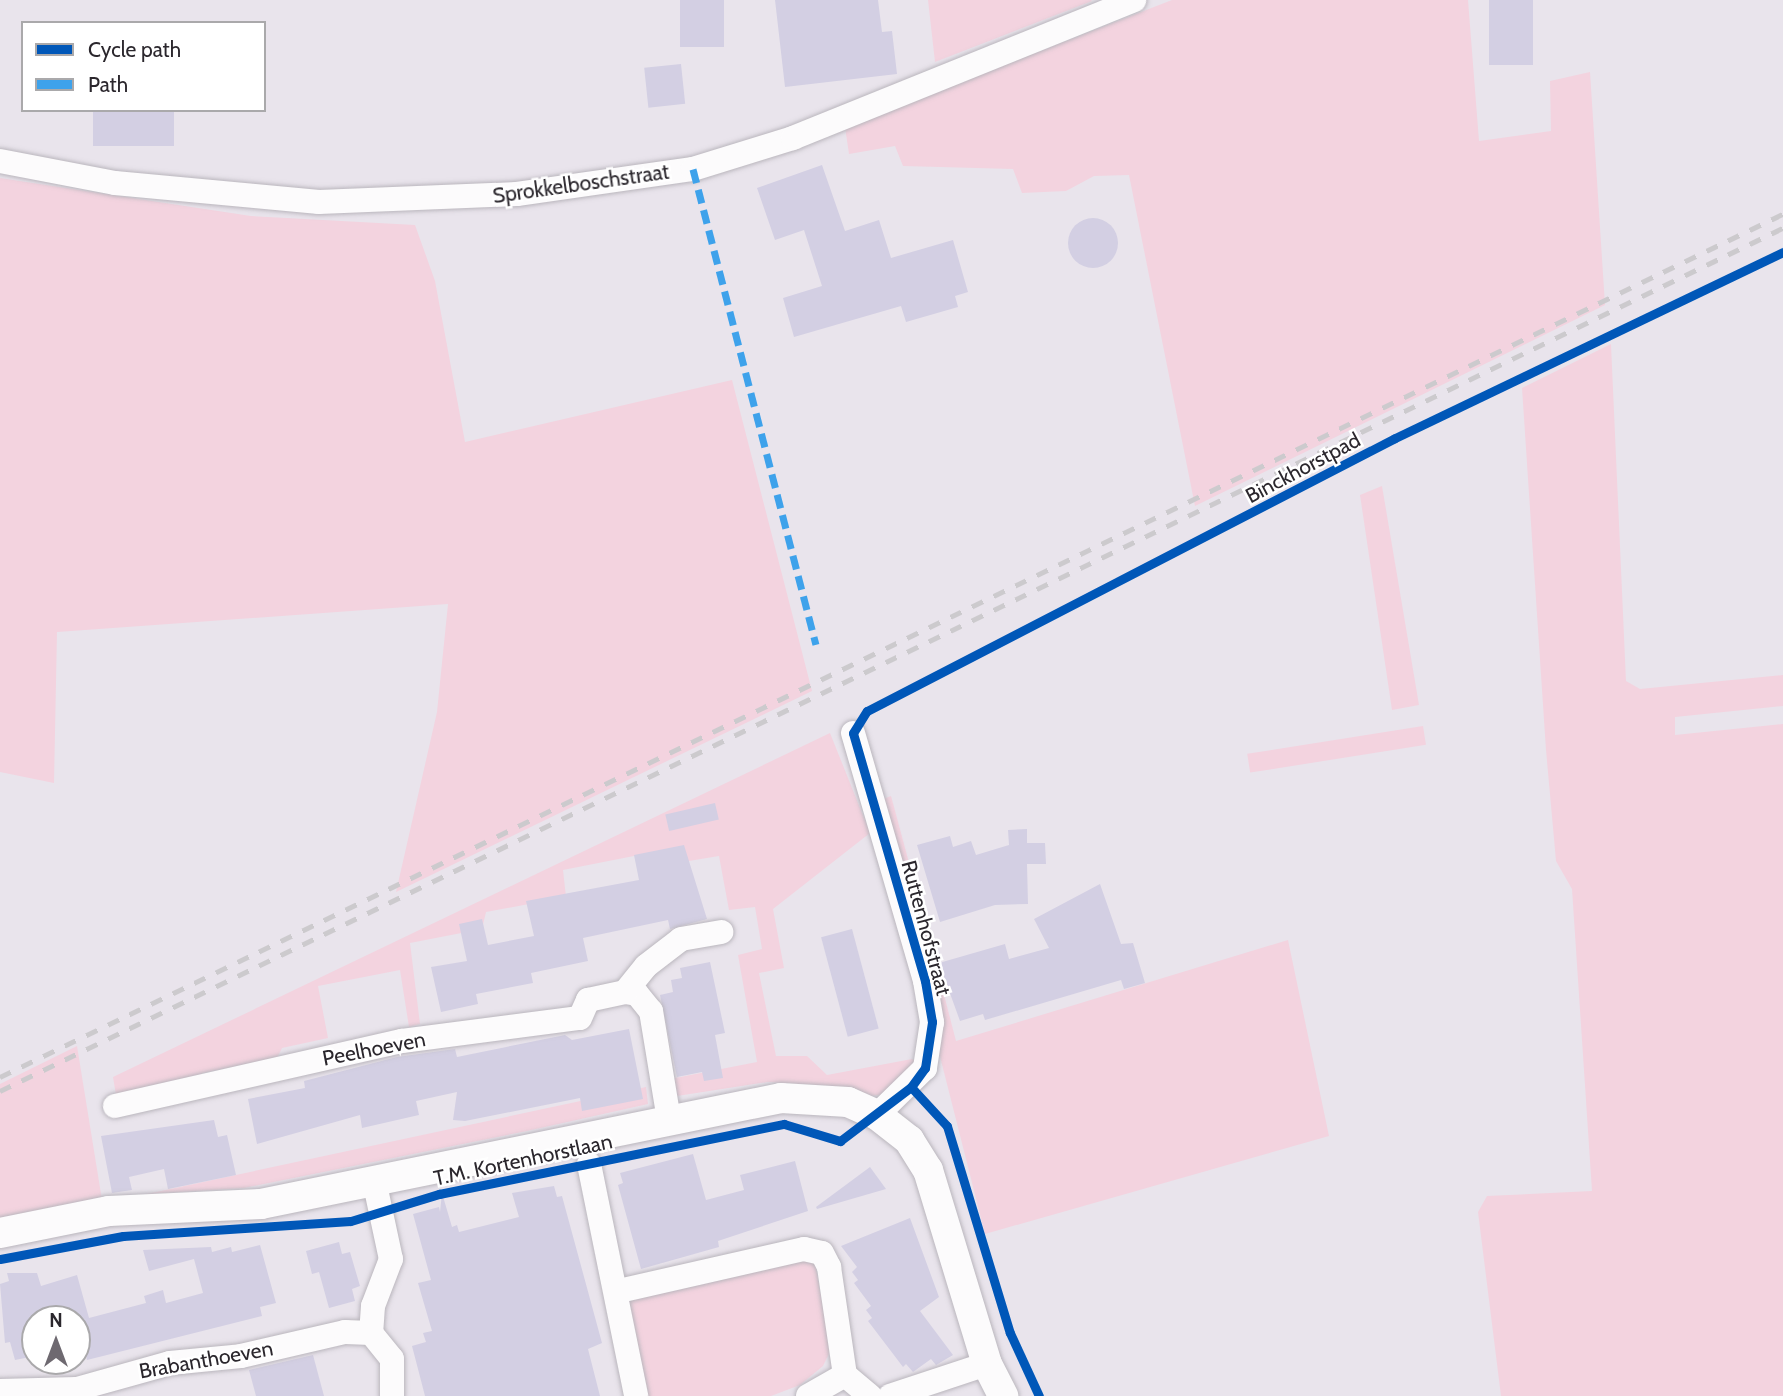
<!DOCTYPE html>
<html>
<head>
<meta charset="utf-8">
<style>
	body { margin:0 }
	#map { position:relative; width:1783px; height:1396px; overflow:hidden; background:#e9e4ec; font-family:Cabin,sans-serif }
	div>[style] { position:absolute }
	.green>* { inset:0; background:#f3d3df; transform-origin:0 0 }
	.building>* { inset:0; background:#d3cfe3; transform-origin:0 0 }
	.round { border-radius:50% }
	.roads { filter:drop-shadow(0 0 2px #bab6bd) drop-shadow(0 0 2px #bab6bd) }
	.minor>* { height:24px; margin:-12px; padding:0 12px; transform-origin:12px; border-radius:12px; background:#fcfbfc }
	.tertiary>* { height:30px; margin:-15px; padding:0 15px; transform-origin:15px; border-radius:15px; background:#fcfbfc }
	.rail>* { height:5px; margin-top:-2.5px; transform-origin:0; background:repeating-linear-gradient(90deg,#cccacd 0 12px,transparent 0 24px) }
	.quiet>* { height:7px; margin-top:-3.5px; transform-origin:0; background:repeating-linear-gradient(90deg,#3ea2eb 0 14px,transparent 0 21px) }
	.cycleway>* { height:9px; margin:-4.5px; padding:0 4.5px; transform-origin:4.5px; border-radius:4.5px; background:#0057b8 }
	span { translate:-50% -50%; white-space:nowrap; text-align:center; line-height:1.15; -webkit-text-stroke:5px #fff; paint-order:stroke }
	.street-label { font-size:21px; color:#2b272d }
	.legend { position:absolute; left:21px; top:21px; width:245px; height:91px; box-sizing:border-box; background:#fff; border:2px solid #aaa9ab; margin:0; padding:9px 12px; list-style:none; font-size:21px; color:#2b272d }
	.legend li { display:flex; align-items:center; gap:14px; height:35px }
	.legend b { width:35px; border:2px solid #aaa9ab }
	.north { position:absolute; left:21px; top:1305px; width:70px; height:70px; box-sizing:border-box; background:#fff; border:2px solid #aaa9ab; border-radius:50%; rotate:0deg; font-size:19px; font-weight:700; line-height:28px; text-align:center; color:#2b272d }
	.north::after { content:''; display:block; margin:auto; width:24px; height:32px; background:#6e6970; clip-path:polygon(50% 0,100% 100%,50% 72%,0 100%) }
</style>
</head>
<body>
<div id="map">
	<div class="green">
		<div style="clip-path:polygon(928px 0,1091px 0,1092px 1px,935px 62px)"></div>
		<div style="clip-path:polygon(1172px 0,1468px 0,1479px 141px,1551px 131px,1550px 81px,1590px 72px,1605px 305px,1195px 506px,1129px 175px,1094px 176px,1066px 191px,1022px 193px,1013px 169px,903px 166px,895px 146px,849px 154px,845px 127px)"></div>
		<div style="clip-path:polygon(0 178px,251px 216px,415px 225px,435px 281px,465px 442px,732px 380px,812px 691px,396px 892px,437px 712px,448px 604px,57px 632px,54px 783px,0 772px)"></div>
		<div style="clip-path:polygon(1611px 344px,1626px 681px,1640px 689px,1783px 675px,1783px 706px,1675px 717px,1675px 735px,1783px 724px,1783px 1396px,1501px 1396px,1478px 1212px,1487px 1196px,1592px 1191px,1572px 889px,1556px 861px,1546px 750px,1522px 388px)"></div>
		<div style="clip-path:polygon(1382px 486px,1419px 705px,1392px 710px,1360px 495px)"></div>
		<div style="left:1423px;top:726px;width:19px;height:178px;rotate:81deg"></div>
		<div style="clip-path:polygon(830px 733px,870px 833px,773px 909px,784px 968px,759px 973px,776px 1056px,807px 1056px,827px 1075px,912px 1059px,918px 1063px,898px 1093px,861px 1097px,831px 1086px,768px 1082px,677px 1096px,665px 1080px,757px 1062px,738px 955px,762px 949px,755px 907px,729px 910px,719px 856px,647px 868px,644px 854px,563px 870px,566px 897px,486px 912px,482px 929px,410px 943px,420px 1024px,409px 1027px,400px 970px,318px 986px,328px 1038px,282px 1048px,277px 1058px,202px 1073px,200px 1082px,117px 1101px,113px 1077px)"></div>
		<div style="clip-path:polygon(891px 796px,921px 907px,904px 911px,878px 801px)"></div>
		<div style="clip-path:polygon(927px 929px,956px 1041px,1288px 940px,1329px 1136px,985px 1234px,909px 934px)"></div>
		<div style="clip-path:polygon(77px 1046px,102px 1200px,0 1220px,0 1084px)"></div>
		<div style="clip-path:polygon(646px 1087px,648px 1104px,527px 1131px,244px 1188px,147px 1194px)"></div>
		<div style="clip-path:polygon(814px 1258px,831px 1350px,823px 1366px,800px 1385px,771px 1396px,644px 1396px,627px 1288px)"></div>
	</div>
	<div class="building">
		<div style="left:680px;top:0;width:44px;height:47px"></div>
		<div style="clip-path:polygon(775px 0,878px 0,882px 32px,892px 31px,897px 74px,785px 87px)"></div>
		<div style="left:1489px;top:0;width:44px;height:65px"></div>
		<div style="left:681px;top:64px;width:40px;height:37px;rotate:84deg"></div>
		<div style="left:93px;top:110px;width:81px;height:36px"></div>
		<div style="clip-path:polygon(822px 165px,845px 231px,879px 220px,891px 258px,953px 240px,968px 292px,955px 296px,958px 307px,906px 322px,901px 306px,794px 337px,783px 298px,822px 286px,804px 230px,775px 240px,757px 188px)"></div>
		<div class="round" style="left:1068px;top:218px;width:50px;height:50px"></div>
		<div style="left:715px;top:803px;width:17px;height:51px;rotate:77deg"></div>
		<div style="clip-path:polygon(1027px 829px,1027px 843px,1045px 843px,1046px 864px,1027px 864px,1028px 904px,995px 905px,940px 922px,917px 845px,950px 836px,953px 847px,971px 841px,976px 855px,1009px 845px,1008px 830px)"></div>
		<div style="clip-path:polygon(684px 845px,707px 919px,670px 929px,668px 920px,583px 938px,588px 961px,531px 973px,533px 983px,476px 994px,478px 1004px,441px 1012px,431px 967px,467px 961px,459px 924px,482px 919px,488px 945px,534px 936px,526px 901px,639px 880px,634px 855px)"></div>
		<div style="clip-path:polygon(1100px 884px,1121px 944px,1133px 943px,1145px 983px,1124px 989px,1121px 980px,985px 1020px,983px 1014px,960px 1021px,939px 963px,1005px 944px,1009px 959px,1049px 948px,1034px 919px)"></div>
		<div style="left:852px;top:929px;width:103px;height:32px;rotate:75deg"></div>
		<div style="clip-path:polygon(710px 962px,725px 1033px,715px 1035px,723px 1078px,704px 1081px,702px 1072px,677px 1077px,660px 995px,673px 992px,671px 980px,682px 978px,680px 968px)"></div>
		<div style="clip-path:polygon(629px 1029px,643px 1099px,582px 1111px,580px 1098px,465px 1121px,453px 1120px,457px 1092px,416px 1101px,419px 1115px,362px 1128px,360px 1115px,257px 1144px,248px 1099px,305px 1088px,304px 1081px,397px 1057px,455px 1049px,457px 1057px,565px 1035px,572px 1040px)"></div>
		<div style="clip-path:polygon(214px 1120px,218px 1137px,227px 1135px,236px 1175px,168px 1189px,164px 1169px,129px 1177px,132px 1190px,112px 1193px,101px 1136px)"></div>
		<div style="clip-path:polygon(693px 1154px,706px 1200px,744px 1190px,740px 1175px,795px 1161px,808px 1211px,718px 1241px,719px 1247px,641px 1269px,618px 1185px,623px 1183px,620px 1173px)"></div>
		<div style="clip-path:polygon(870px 1167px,886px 1189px,817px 1209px,816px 1207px)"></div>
		<div style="clip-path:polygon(554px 1186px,557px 1197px,562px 1196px,602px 1343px,588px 1349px,600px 1396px,425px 1396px,412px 1346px,426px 1342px,423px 1333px,432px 1331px,418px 1283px,431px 1280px,413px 1214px,439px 1207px,440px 1212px,442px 1193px,452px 1227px,457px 1225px,459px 1232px,519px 1217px,512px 1193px)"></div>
		<div style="clip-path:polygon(910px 1218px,939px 1297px,920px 1311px,953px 1355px,936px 1365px,931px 1359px,913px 1372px,906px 1364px,903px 1367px,868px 1321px,872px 1318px,866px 1310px,871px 1306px,854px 1283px,858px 1280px,852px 1272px,857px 1267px,841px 1246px)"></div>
		<div style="clip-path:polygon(339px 1242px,342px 1254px,350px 1252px,360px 1286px,352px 1289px,355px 1301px,329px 1308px,319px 1272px,312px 1274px,306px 1251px)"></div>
		<div style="clip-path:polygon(260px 1245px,276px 1303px,260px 1307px,262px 1316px,87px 1360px,77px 1321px,86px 1319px,35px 1319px,35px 1356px,15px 1360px,10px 1342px,5px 1343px,0 1284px,9px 1281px,7px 1273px,37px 1273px,41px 1286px,77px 1275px,89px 1318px,146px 1303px,144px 1296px,163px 1290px,166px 1303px,203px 1293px,194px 1259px,149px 1271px,143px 1250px,211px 1247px,212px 1252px,231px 1247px,232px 1252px)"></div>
		<div style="clip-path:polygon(313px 1355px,324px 1396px,256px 1396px,249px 1370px)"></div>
	</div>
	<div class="roads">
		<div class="minor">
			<div style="left:0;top:161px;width:117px;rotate:10.8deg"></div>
			<div style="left:115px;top:183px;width:205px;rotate:5.3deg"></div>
			<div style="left:319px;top:202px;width:198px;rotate:-2.3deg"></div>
			<div style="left:517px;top:194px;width:178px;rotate:-8.1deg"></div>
			<div style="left:693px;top:169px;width:105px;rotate:-17.2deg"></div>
			<div style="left:793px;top:138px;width:368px;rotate:-22deg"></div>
			<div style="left:853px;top:733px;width:258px;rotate:73.8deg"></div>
			<div style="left:925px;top:981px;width:42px;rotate:80.3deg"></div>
			<div style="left:932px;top:1022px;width:47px;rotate:98.7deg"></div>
			<div style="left:925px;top:1068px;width:67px;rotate:135.6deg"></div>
			<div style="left:625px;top:992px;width:12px;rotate:9deg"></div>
			<div style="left:637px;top:994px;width:22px;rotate:51deg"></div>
			<div style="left:651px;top:1011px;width:110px;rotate:80.6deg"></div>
			<div style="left:115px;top:1106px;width:294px;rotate:-12.8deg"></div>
			<div style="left:402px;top:1041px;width:179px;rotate:-7.4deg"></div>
			<div style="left:580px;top:1018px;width:20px;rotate:-66deg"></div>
			<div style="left:588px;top:1000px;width:38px;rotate:-12deg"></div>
			<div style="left:625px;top:992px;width:33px;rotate:-51deg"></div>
			<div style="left:646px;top:966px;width:44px;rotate:-37.6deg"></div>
			<div style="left:681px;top:939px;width:41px;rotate:-9.9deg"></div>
			<div style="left:589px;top:1164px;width:237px;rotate:78.5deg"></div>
			<div style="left:374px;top:1180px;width:81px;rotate:77.9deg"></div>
			<div style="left:391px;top:1259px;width:50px;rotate:111deg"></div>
			<div style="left:373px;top:1306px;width:27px;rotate:94deg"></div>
			<div style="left:371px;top:1333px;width:33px;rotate:51deg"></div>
			<div style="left:392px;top:1359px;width:37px;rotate:90deg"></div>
			<div style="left:619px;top:1291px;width:190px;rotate:-12.8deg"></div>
			<div style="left:804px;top:1249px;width:18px;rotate:13deg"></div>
			<div style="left:822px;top:1253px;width:16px;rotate:63deg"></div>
			<div style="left:829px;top:1267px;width:109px;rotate:81.6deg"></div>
			<div style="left:0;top:1391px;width:77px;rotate:-1.5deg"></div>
			<div style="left:77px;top:1389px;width:97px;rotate:-15.6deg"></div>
			<div style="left:170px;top:1363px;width:71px;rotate:-5.6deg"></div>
			<div style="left:241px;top:1356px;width:107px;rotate:-13deg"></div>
			<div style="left:345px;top:1332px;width:26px;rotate:2deg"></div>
			<div style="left:808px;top:1396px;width:43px;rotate:-29.6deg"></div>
			<div style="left:845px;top:1375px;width:33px;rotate:40deg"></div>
			<div style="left:890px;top:1396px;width:102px;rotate:-18.3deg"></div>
		</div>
		<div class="tertiary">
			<div style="left:0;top:1233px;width:111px;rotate:-11.4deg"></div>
			<div style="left:109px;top:1211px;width:152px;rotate:-2.6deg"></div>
			<div style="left:261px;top:1204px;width:531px;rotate:-11.52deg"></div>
			<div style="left:781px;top:1098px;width:67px;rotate:3.4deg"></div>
			<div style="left:848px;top:1102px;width:32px;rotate:24deg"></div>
			<div style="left:877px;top:1115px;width:41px;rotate:38deg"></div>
			<div style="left:909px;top:1140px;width:36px;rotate:58deg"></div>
			<div style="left:928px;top:1170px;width:203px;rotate:73.1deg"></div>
			<div style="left:987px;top:1364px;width:36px;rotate:63deg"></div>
		</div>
	</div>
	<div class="rail">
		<div style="left:0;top:1077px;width:1981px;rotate:-25.83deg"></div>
		<div style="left:0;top:1091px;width:1981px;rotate:-25.83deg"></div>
	</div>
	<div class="quiet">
		<div style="left:693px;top:169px;width:491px;rotate:75.5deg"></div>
	</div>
	<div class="cycleway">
		<div style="left:911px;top:1087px;width:53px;rotate:47.3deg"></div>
		<div style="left:947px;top:1126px;width:216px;rotate:73.1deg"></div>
		<div style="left:1010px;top:1333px;width:69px;rotate:65.3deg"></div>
		<div style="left:0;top:1259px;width:125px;rotate:-10.6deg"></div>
		<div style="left:123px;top:1236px;width:228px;rotate:-3.8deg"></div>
		<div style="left:351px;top:1221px;width:92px;rotate:-17.1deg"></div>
		<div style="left:439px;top:1194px;width:352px;rotate:-11.5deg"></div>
		<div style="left:784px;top:1124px;width:59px;rotate:16.9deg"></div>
		<div style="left:840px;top:1141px;width:89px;rotate:-37.3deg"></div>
		<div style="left:911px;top:1087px;width:24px;rotate:-54deg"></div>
		<div style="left:925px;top:1068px;width:47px;rotate:-81.3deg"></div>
		<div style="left:932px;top:1022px;width:42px;rotate:-99.7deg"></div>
		<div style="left:925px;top:981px;width:258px;rotate:-106.2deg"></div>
		<div style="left:853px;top:733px;width:26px;rotate:-58deg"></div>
		<div style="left:867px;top:711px;width:594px;rotate:-27.34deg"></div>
		<div style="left:1395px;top:438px;width:430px;rotate:-25.6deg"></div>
	</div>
	<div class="street-label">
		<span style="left:581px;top:184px;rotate:-8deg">Sprokkelboschstraat</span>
		<span style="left:1303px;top:468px;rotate:-28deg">Binckhorstpad</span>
		<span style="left:926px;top:928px;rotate:75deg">Ruttenhofstraat</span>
		<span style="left:374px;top:1049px;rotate:-11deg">Peelhoeven</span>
		<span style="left:523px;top:1160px;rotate:-12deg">T.M. Kortenhorstlaan</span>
		<span style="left:206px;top:1360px;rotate:-10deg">Brabanthoeven</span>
	</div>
	<ul class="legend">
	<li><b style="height:9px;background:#0057b8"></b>Cycle path</li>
	<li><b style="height:9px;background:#3ea2eb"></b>Path</li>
	</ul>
	<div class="north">N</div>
</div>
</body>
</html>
